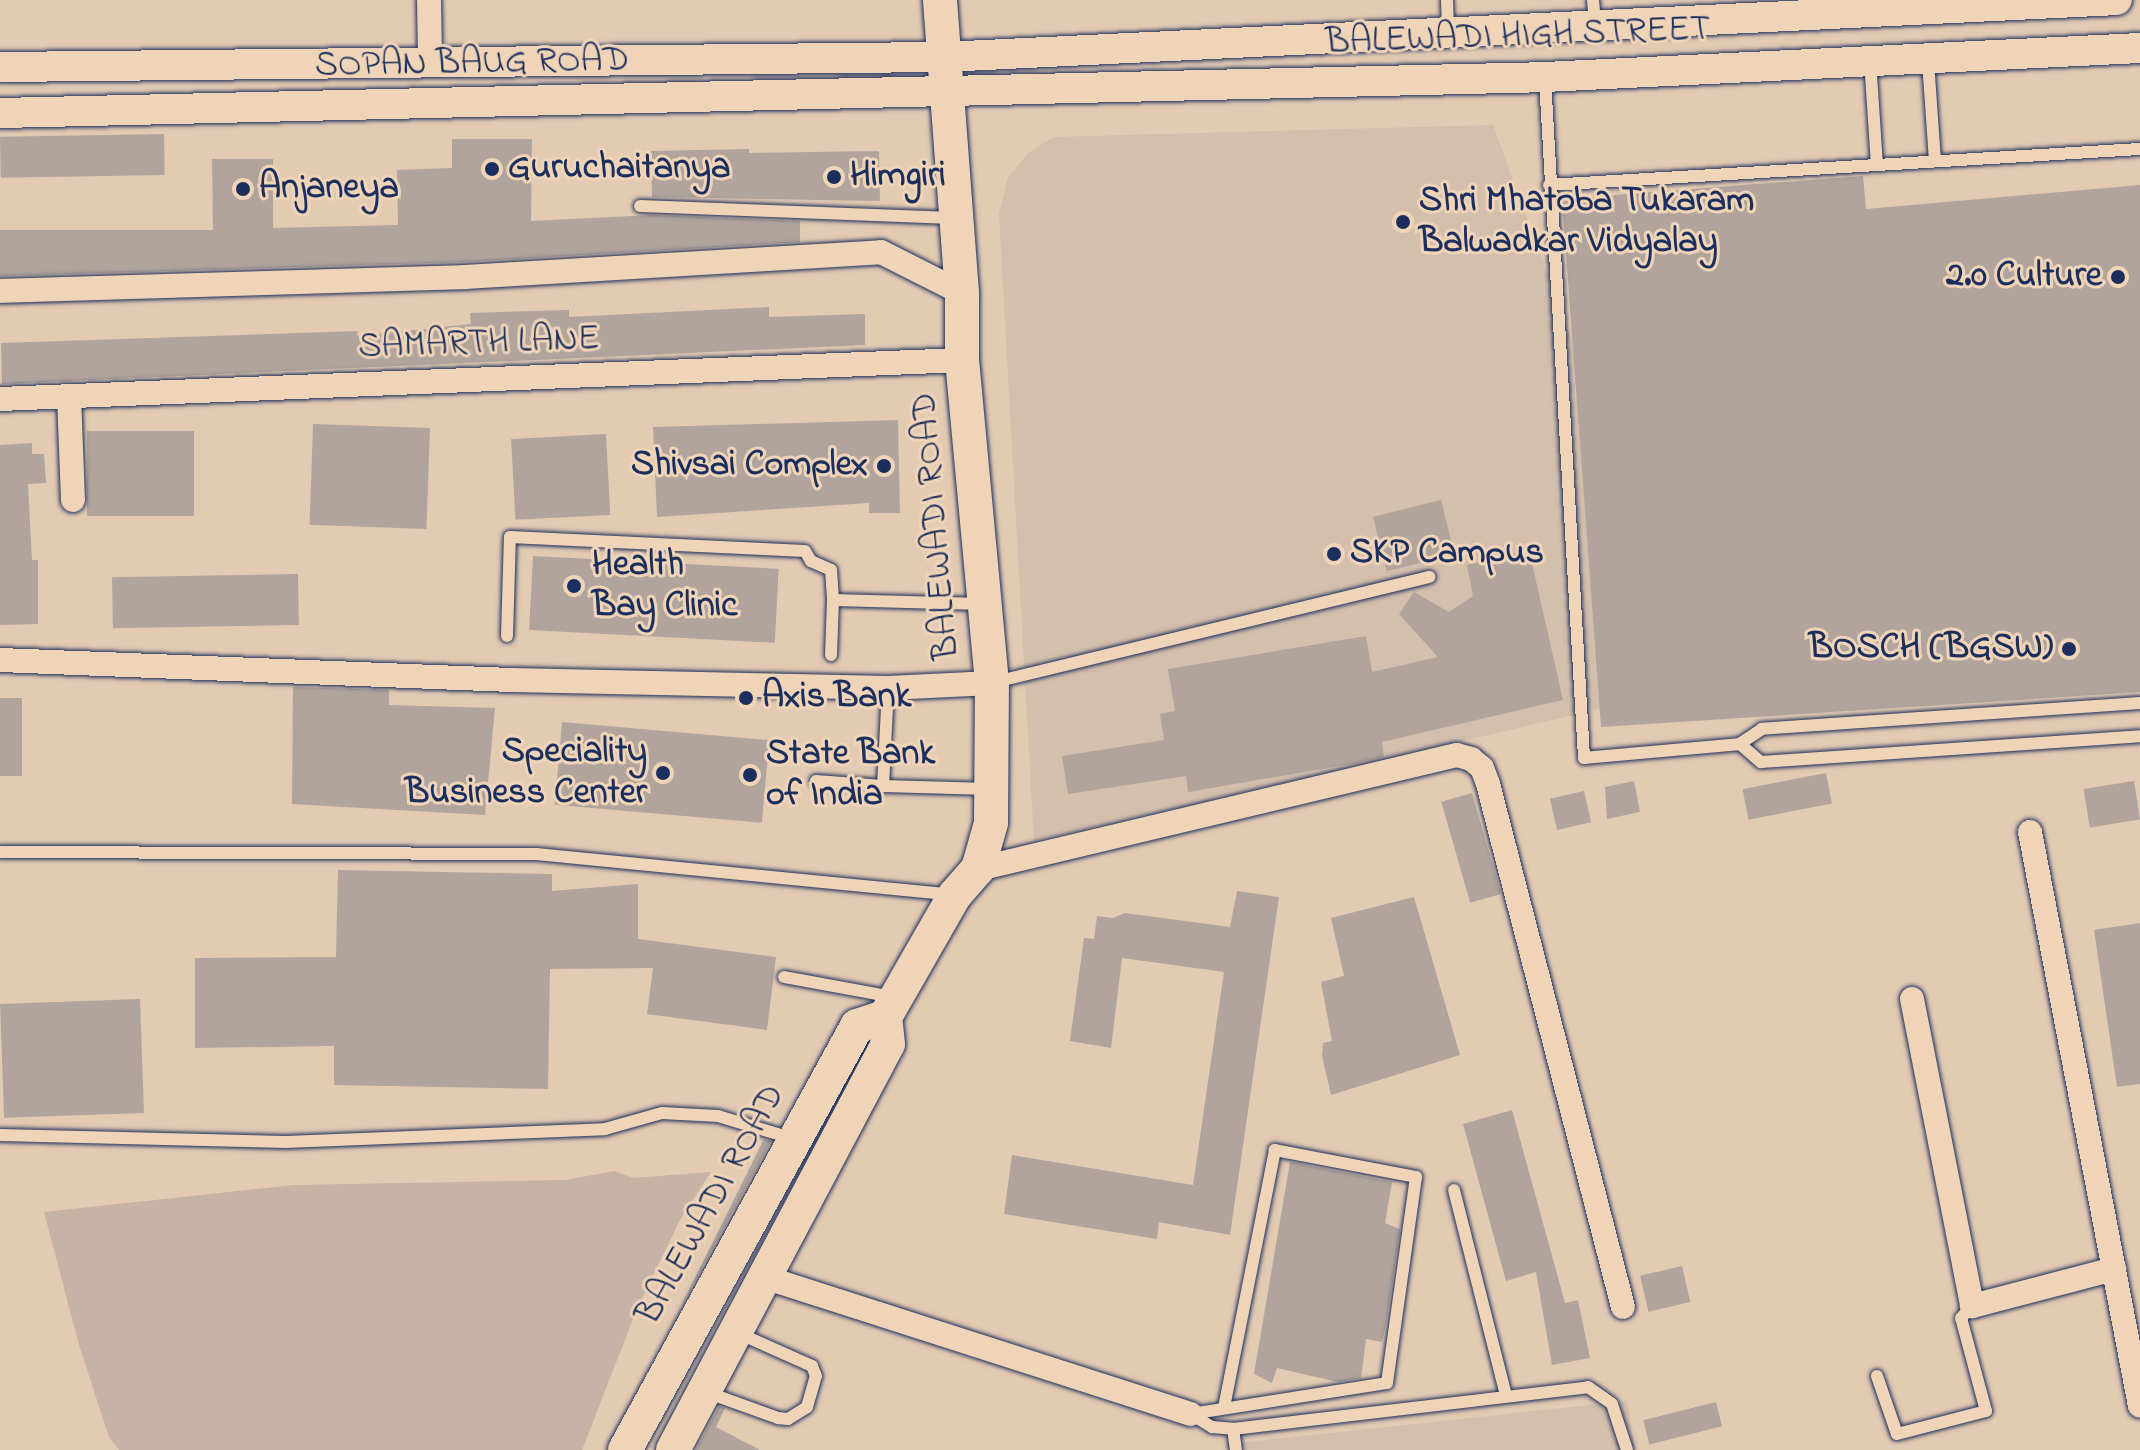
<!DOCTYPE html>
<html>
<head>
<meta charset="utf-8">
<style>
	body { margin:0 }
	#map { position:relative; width:2140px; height:1450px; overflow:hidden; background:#e3cab2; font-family:"Indie Flower",sans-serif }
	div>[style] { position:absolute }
	.built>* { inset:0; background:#d4bfac }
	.green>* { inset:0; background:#c6b3a5 }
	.building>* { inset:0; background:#b1a49d; transform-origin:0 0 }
	.roads { filter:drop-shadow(0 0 2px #1b2f5e) drop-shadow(0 0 2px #1b2f5e) }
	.service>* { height:12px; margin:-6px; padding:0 6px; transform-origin:6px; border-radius:6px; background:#f0d4b7 }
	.minor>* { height:24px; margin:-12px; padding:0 12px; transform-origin:12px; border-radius:12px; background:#f0d4b7 }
	.tertiary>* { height:30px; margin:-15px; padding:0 15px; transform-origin:15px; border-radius:15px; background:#f0d4b7 }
	.secondary>* { height:34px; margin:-17px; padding:0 17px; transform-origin:17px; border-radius:17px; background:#f0d4b7 }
	.dots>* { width:22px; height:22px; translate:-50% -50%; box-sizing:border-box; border:4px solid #f0d4b7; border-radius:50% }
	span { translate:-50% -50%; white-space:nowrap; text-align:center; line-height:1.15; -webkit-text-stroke:6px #f0d4b7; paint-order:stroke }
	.street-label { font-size:36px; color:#1b2f5e }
	.poi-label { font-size:36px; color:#1b2f5e; font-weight:700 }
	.left { translate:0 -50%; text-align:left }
	.right { translate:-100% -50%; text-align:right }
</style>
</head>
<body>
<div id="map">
	<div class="built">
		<div style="clip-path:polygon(1493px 125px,1698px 686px,1034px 841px,999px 214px,1008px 178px,1028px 153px,1054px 137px)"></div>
		<div style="clip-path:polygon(1627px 1401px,1635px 1450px,1228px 1450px,1228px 1444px)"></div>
	</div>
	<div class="green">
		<div style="clip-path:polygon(614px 1171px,633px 1178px,711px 1172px,680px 1220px,637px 1309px,582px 1450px,119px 1450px,109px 1437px,79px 1345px,44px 1212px,294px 1185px,566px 1180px)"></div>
	</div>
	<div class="building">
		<div style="left:164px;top:134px;width:41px;height:164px;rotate:89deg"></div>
		<div style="clip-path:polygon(452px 139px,532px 139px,531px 221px,652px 215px,800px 221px,800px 242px,464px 262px,0 276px,0 230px,213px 230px,212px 159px,273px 159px,273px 228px,398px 225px,397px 170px,452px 168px)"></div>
		<div style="clip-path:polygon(749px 149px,749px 153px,879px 151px,880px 201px,652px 197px,651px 151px)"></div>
		<div style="clip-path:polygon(1863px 176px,1866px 209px,2140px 185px,2140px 692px,1601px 727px,1562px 199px)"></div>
		<div style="clip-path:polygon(769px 307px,769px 317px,865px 314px,865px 345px,2px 384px,1px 343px,358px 331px,357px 336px,471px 324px,470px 313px,569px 310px,569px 317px)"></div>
		<div style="clip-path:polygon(898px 420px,900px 513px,869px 513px,869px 503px,657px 517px,653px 427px)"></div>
		<div style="left:430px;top:428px;width:101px;height:117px;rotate:92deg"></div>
		<div style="left:87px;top:431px;width:107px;height:85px"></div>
		<div style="left:606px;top:434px;width:81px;height:95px;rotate:87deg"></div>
		<div style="clip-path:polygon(32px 443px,32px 454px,44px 454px,46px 483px,28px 484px,32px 560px,38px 560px,38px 624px,0 625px,0 445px)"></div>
		<div style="left:1441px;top:500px;width:56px;height:70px;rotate:76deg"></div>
		<div style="clip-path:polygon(1529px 550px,1563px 700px,1382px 742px,1384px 757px,1357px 763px,1188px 792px,1186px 776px,1068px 794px,1062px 756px,1164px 740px,1160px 714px,1175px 711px,1168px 669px,1366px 636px,1372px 672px,1438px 657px,1399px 614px,1414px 592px,1449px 612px,1473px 596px,1467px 565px)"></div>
		<div style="left:533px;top:556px;width:246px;height:74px;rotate:3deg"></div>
		<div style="left:298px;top:574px;width:51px;height:186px;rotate:89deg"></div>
		<div style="clip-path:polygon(293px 687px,389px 690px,389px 705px,495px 708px,485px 815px,292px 804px)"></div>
		<div style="left:0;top:698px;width:22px;height:78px"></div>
		<div style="left:562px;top:722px;width:208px;height:83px;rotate:5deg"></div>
		<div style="left:1826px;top:773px;width:31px;height:85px;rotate:79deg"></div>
		<div style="clip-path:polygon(1634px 781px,1640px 812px,1607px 819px,1605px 787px)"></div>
		<div style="left:2134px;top:781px;width:39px;height:51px;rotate:81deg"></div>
		<div style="left:1584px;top:791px;width:32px;height:35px;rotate:77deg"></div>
		<div style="left:1472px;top:793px;width:105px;height:32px;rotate:74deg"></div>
		<div style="clip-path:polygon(338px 870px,552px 874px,552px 891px,638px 884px,638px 939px,776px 957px,767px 1030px,647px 1014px,653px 968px,550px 969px,548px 1089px,334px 1085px,334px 1046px,195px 1048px,195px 958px,336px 957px)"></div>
		<div style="clip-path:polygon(1237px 891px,1279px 897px,1230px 1235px,1159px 1222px,1157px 1239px,1004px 1214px,1012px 1155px,1193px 1185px,1224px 972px,1122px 958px,1111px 1048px,1070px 1041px,1084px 938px,1094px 939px,1097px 916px,1113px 918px,1125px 913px,1230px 927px)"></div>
		<div style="clip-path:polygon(1414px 897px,1460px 1055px,1331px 1095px,1322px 1056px,1323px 1043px,1332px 1041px,1321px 982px,1344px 976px,1331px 918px)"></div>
		<div style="clip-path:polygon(2140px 923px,2140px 1084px,2117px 1087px,2094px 930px)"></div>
		<div style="left:140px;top:999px;width:114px;height:140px;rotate:88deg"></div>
		<div style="clip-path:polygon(1512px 1110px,1565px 1303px,1578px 1300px,1590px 1358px,1552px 1365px,1536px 1272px,1506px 1281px,1463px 1124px)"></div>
		<div style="clip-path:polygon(764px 1139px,771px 1141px,681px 1306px)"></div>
		<div style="clip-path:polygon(1290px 1162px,1392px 1182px,1385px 1223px,1400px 1229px,1386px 1324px,1382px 1342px,1366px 1339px,1361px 1378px,1338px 1382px,1277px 1368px,1272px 1383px,1254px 1374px)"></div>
		<div style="left:1682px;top:1266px;width:37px;height:43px;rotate:77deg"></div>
		<div style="left:1716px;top:1402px;width:25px;height:75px;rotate:76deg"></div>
		<div style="clip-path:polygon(719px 1406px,725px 1408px,716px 1427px,760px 1450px,696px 1450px)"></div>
	</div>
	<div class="roads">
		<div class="service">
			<div style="left:1447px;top:0;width:33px;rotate:88deg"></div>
			<div style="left:1593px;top:0;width:24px;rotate:85deg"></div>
			<div style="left:1870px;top:60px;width:105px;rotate:86.2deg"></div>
			<div style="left:1928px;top:61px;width:100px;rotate:86deg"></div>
			<div style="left:1545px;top:79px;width:680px;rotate:86.71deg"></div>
			<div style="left:1584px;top:758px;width:157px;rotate:-5.1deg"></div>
			<div style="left:1549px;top:185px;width:592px;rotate:-3.49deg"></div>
			<div style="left:640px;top:206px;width:313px;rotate:2.2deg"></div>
			<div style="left:507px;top:636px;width:99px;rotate:-88.3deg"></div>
			<div style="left:510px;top:537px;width:295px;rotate:2.7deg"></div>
			<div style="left:805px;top:551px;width:12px;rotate:59deg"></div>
			<div style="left:811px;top:561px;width:22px;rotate:24deg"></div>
			<div style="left:831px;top:570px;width:30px;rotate:86deg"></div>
			<div style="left:833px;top:600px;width:149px;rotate:1.5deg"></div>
			<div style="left:831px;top:655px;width:55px;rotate:-87.9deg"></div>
			<div style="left:995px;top:682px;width:447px;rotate:-13.6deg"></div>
			<div style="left:888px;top:688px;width:98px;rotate:92.9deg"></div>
			<div style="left:883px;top:786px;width:107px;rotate:1.6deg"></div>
			<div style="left:2140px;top:703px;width:379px;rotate:176.1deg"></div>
			<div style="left:1762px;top:729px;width:27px;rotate:146deg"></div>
			<div style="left:1740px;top:744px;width:28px;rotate:41deg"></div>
			<div style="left:1761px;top:762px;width:380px;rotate:-3.9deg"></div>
			<div style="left:816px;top:781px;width:67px;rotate:4.3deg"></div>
			<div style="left:0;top:852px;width:537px;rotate:0.21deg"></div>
			<div style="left:537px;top:854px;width:417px;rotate:5.6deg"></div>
			<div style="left:784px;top:977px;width:111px;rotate:10.4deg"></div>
			<div style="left:0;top:1135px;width:286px;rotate:1.4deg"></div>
			<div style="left:286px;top:1142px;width:319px;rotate:-2.3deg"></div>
			<div style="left:605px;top:1129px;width:59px;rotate:-15.7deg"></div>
			<div style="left:662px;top:1113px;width:56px;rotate:3.1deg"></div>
			<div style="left:718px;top:1116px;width:76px;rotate:16.8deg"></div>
			<div style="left:1454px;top:1190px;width:211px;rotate:75.8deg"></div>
			<div style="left:1877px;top:1376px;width:61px;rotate:71deg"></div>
			<div style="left:1897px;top:1434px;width:92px;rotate:-14.5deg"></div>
			<div style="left:1986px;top:1411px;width:96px;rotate:-105deg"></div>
			<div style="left:1961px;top:1318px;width:16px;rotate:-47deg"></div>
			<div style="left:706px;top:1392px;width:77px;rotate:19.9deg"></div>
			<div style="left:778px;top:1418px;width:10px;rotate:6deg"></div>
			<div style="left:788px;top:1419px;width:22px;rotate:-32deg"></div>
			<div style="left:807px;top:1407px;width:32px;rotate:-74deg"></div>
			<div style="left:816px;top:1376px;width:11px;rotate:-112deg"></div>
			<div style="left:812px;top:1366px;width:81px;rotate:-156deg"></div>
			<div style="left:1191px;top:1414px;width:198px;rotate:-9deg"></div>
			<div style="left:1387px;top:1383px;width:208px;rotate:-82deg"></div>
			<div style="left:1416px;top:1177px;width:144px;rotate:-169.2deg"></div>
			<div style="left:1275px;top:1150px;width:262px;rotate:101.2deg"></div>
			<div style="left:1191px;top:1414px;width:25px;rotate:32deg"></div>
			<div style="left:1212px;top:1427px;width:21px;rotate:5deg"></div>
			<div style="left:1233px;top:1429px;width:357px;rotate:-6.7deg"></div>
			<div style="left:1588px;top:1387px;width:29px;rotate:35deg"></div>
			<div style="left:1612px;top:1404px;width:48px;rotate:71.9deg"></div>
			<div style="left:1233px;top:1429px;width:21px;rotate:82deg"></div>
		</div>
		<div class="minor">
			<div style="left:429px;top:0;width:60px;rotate:89deg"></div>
			<div style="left:0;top:291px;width:465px;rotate:-1.7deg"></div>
			<div style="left:465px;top:277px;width:417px;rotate:-3.4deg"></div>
			<div style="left:881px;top:252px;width:91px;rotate:26.8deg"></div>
			<div style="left:69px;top:396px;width:104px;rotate:87.8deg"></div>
			<div style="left:0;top:399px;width:963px;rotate:-2.32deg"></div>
			<div style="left:0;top:660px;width:512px;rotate:2.24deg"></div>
			<div style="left:512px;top:680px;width:376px;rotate:1.2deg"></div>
			<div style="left:888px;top:688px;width:104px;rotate:-2.8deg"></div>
			<div style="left:2030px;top:832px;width:584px;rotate:79.15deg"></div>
			<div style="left:978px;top:869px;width:492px;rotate:-13.4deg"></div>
			<div style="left:1457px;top:755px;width:15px;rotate:16deg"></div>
			<div style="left:1471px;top:759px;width:14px;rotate:39deg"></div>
			<div style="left:1482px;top:768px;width:17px;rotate:69deg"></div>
			<div style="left:1488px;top:784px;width:540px;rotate:75.53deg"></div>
			<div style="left:1912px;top:999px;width:313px;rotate:78.9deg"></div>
			<div style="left:1972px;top:1306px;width:147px;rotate:-14.6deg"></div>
			<div style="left:764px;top:1277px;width:448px;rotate:17.8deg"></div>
		</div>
		<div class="tertiary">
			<div style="left:0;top:67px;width:944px;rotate:-0.61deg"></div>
			<div style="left:944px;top:57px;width:1174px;rotate:-2.78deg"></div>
			<div style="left:0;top:113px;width:1545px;rotate:-1.33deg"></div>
			<div style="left:1545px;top:77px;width:596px;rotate:-2.79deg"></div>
		</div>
		<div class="secondary">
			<div style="left:625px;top:1450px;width:483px;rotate:-61.3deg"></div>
			<div style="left:857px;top:1026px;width:29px;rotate:-18deg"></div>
			<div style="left:673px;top:1450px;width:459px;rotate:-62.1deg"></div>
			<div style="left:888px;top:1044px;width:27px;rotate:-96deg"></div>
			<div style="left:885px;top:1017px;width:141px;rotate:-60.2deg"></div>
			<div style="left:955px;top:895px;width:35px;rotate:-49deg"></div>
			<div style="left:978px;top:869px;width:48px;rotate:-74.2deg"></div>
			<div style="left:991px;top:823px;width:140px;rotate:-89.6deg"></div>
			<div style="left:992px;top:683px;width:324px;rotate:-95.3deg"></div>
			<div style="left:962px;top:360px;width:67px;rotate:-90deg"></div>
			<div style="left:962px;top:293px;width:294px;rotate:-94.3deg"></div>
		</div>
	</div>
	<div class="dots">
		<div style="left:492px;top:169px;background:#1b2f5e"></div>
		<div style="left:834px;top:177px;background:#1b2f5e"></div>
		<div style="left:243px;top:189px;background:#1b2f5e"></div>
		<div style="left:1403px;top:222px;background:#1b2f5e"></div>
		<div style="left:2118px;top:277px;background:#1b2f5e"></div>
		<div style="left:884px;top:466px;background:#1b2f5e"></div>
		<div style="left:1334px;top:554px;background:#1b2f5e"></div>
		<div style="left:574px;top:586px;background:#1b2f5e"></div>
		<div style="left:2069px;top:649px;background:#1b2f5e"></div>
		<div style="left:746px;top:698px;background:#1b2f5e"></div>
		<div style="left:663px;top:773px;background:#1b2f5e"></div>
		<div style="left:750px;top:775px;background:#1b2f5e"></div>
	</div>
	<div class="street-label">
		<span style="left:1518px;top:37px;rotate:-2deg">BALEWADI HIGH STREET</span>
		<span style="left:472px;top:64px;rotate:-1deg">SOPAN BAUG ROAD</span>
		<span style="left:479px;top:344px;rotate:-2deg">SAMARTH LANE</span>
		<span style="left:937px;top:526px;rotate:-95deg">BALEWADI ROAD</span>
		<span style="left:712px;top:1205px;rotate:-61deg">BALEWADI ROAD</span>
	</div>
	<div class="poi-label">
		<span class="left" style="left:508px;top:169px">Guruchaitanya</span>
		<span class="left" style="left:850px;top:177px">Himgiri</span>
		<span class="left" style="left:259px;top:189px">Anjaneya</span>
		<span class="left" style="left:1419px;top:222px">Shri Mhatoba Tukaram<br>Balwadkar Vidyalay</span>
		<span class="right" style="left:2102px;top:277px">2.0 Culture</span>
		<span class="right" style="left:868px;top:466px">Shivsai Complex</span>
		<span class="left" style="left:1350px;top:554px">SKP Campus</span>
		<span class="left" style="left:592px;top:586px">Health<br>Bay Clinic</span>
		<span class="right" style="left:2053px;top:649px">BOSCH (BGSW)</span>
		<span class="left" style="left:762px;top:698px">Axis Bank</span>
		<span class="right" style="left:647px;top:773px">Speciality<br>Business Center</span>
		<span class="left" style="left:766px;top:775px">State Bank<br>of India</span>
	</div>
</div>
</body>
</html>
